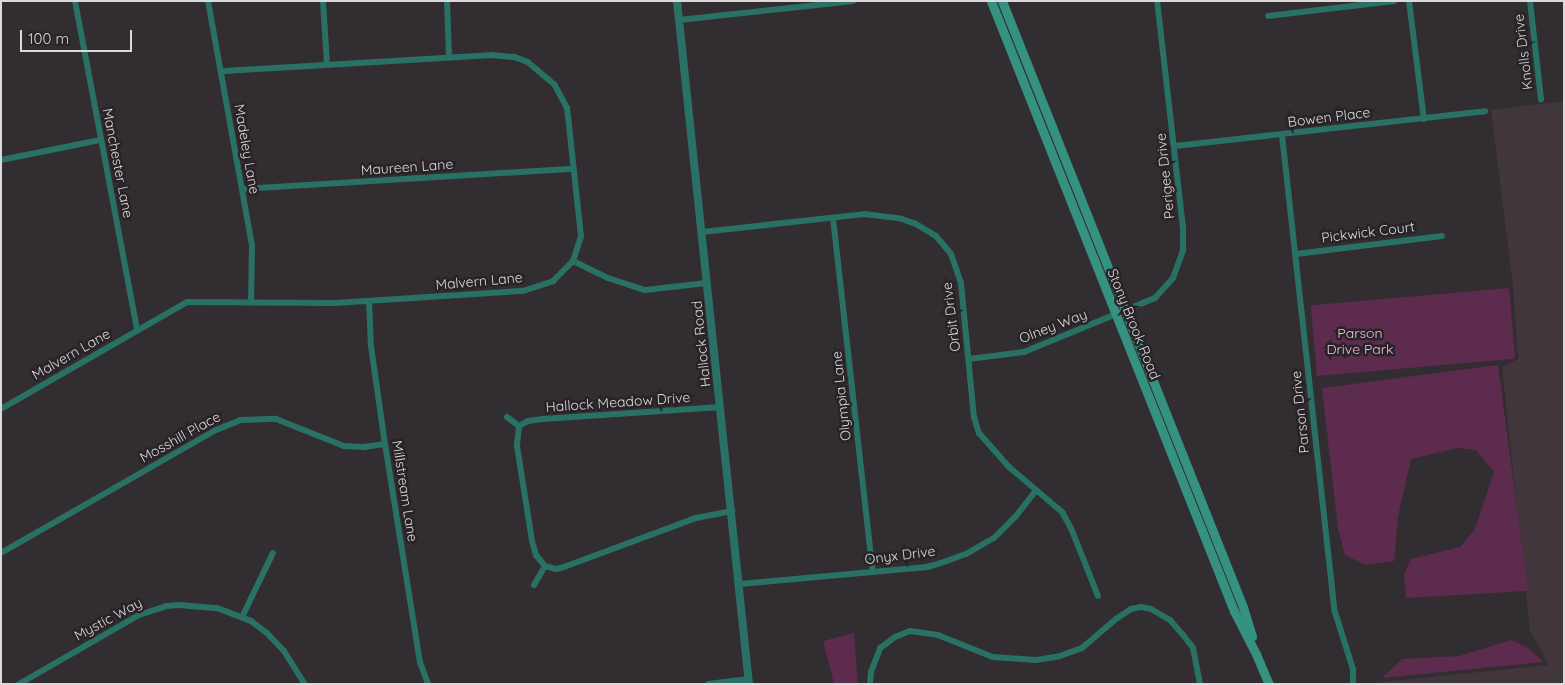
<!DOCTYPE html>
<html>
<head>
<meta charset="utf-8">
<style>
	body { margin:0 }
	#map { position:relative; width:1565px; height:685px; overflow:hidden; background:#322d30; font-family:Quicksand,sans-serif }
	div>[style] { position:absolute }
	.built>* { inset:0; background:#40363c }
	.green>* { inset:0; background:#5c2b4d; transform-origin:0 0 }
	.minor>* { height:6px; margin:-3px; padding:0 3px; transform-origin:3px; border-radius:3px; background:#287164 }
	.tertiary>* { height:8px; margin:-4px; padding:0 4px; transform-origin:4px; border-radius:4px; background:#287164 }
	.secondary>* { height:9px; margin:-4.5px; padding:0 4.5px; transform-origin:4.5px; border-radius:4.5px; background:#359281 }
	span { translate:-50% -50%; white-space:nowrap; text-align:center; line-height:1.15; -webkit-text-stroke:5px #282326; paint-order:stroke }
	.street-label { font-size:14px; color:#dcd9db }
	.park-label { font-size:14px; color:#f5badf }
	.frame { position:absolute; inset:0; border:2px solid #dcd9db; pointer-events:none }
	.scale { position:absolute; left:20px; top:30px; width:112px; height:22px; box-sizing:border-box; border:2px solid #dcd9db; border-top:0; padding-left:6px; font-size:15px; line-height:18px; white-space:nowrap; color:#dcd9db; -webkit-text-stroke:4px #282326; paint-order:stroke }
</style>
</head>
<body>
<div id="map">
	<div class="built">
		<div style="clip-path:polygon(1564px 101px,1564px 684px,1363px 684px,1549px 665px,1530px 631px,1502px 367px,1518px 359px,1513px 286px,1491px 110px)"></div>
	</div>
	<div class="green">
		<div style="left:1509px;top:288px;width:71px;height:199px;rotate:85deg"></div>
		<div style="clip-path:polygon(1498px 365px,1528px 591px,1406px 598px,1404px 574px,1411px 559px,1460px 547px,1475px 529px,1494px 472px,1476px 450px,1457px 448px,1411px 459px,1398px 517px,1394px 561px,1366px 565px,1345px 555px,1338px 529px,1322px 388px)"></div>
		<div style="clip-path:polygon(854px 633px,858px 684px,834px 684px,823px 641px)"></div>
		<div style="clip-path:polygon(1511px 640px,1528px 648px,1543px 662px,1382px 678px,1402px 659px,1459px 656px)"></div>
	</div>
	<div class="minor">
		<div style="left:75px;top:1px;width:334px;rotate:79.3deg"></div>
		<div style="left:208px;top:1px;width:248px;rotate:79.8deg"></div>
		<div style="left:252px;top:245px;width:56px;rotate:91deg"></div>
		<div style="left:323px;top:1px;width:63px;rotate:86.4deg"></div>
		<div style="left:447px;top:1px;width:56px;rotate:88deg"></div>
		<div style="left:1409px;top:1px;width:119px;rotate:82.8deg"></div>
		<div style="left:1530px;top:1px;width:99px;rotate:83.6deg"></div>
		<div style="left:1268px;top:16px;width:127px;rotate:-6.8deg"></div>
		<div style="left:679px;top:20px;width:175px;rotate:-6.2deg"></div>
		<div style="left:1282px;top:135px;width:480px;rotate:83.7deg"></div>
		<div style="left:1335px;top:612px;width:60px;rotate:72.5deg"></div>
		<div style="left:1353px;top:669px;width:15px;rotate:90deg"></div>
		<div style="left:1175px;top:146px;width:312px;rotate:-6.4deg"></div>
		<div style="left:1px;top:160px;width:101px;rotate:-11.4deg"></div>
		<div style="left:242px;top:189px;width:332px;rotate:-3.5deg"></div>
		<div style="left:833px;top:218px;width:356px;rotate:83.6deg"></div>
		<div style="left:702px;top:232px;width:163px;rotate:-6.3deg"></div>
		<div style="left:864px;top:214px;width:38px;rotate:7deg"></div>
		<div style="left:902px;top:219px;width:15px;rotate:20deg"></div>
		<div style="left:916px;top:224px;width:23px;rotate:31deg"></div>
		<div style="left:936px;top:236px;width:23px;rotate:50deg"></div>
		<div style="left:951px;top:254px;width:31px;rotate:71deg"></div>
		<div style="left:961px;top:283px;width:135px;rotate:84.5deg"></div>
		<div style="left:974px;top:417px;width:17px;rotate:73deg"></div>
		<div style="left:979px;top:433px;width:45px;rotate:48.6deg"></div>
		<div style="left:1009px;top:467px;width:70px;rotate:40.3deg"></div>
		<div style="left:1062px;top:512px;width:18px;rotate:61deg"></div>
		<div style="left:1071px;top:528px;width:73px;rotate:68.3deg"></div>
		<div style="left:1296px;top:254px;width:147px;rotate:-7deg"></div>
		<div style="left:573px;top:261px;width:39px;rotate:26deg"></div>
		<div style="left:608px;top:278px;width:39px;rotate:18deg"></div>
		<div style="left:645px;top:290px;width:62px;rotate:-6.4deg"></div>
		<div style="left:369px;top:301px;width:45px;rotate:87.5deg"></div>
		<div style="left:371px;top:346px;width:99px;rotate:81.9deg"></div>
		<div style="left:385px;top:444px;width:221px;rotate:80.9deg"></div>
		<div style="left:420px;top:662px;width:23px;rotate:70deg"></div>
		<div style="left:969px;top:359px;width:55px;rotate:-7.3deg"></div>
		<div style="left:1024px;top:352px;width:142px;rotate:-22.4deg"></div>
		<div style="left:1155px;top:298px;width:27px;rotate:-48deg"></div>
		<div style="left:1173px;top:278px;width:30px;rotate:-70deg"></div>
		<div style="left:1183px;top:250px;width:22px;rotate:-90deg"></div>
		<div style="left:1183px;top:228px;width:228px;rotate:-96.5deg"></div>
		<div style="left:1px;top:409px;width:215px;rotate:-29.9deg"></div>
		<div style="left:187px;top:302px;width:148px;rotate:0.4deg"></div>
		<div style="left:335px;top:303px;width:188px;rotate:-3.7deg"></div>
		<div style="left:523px;top:291px;width:32px;rotate:-18deg"></div>
		<div style="left:553px;top:281px;width:28px;rotate:-45deg"></div>
		<div style="left:573px;top:261px;width:26px;rotate:-72deg"></div>
		<div style="left:581px;top:236px;width:129px;rotate:-96.2deg"></div>
		<div style="left:567px;top:108px;width:26px;rotate:-118deg"></div>
		<div style="left:555px;top:85px;width:35px;rotate:-140deg"></div>
		<div style="left:528px;top:62px;width:15px;rotate:-160deg"></div>
		<div style="left:514px;top:57px;width:21px;rotate:-175deg"></div>
		<div style="left:493px;top:55px;width:272px;rotate:176.6deg"></div>
		<div style="left:507px;top:417px;width:15px;rotate:37deg"></div>
		<div style="left:519px;top:426px;width:10px;rotate:-29deg"></div>
		<div style="left:528px;top:421px;width:15px;rotate:-8deg"></div>
		<div style="left:543px;top:419px;width:178px;rotate:-3.9deg"></div>
		<div style="left:519px;top:426px;width:20px;rotate:96deg"></div>
		<div style="left:517px;top:446px;width:96px;rotate:81deg"></div>
		<div style="left:532px;top:541px;width:15px;rotate:74deg"></div>
		<div style="left:536px;top:555px;width:14px;rotate:51deg"></div>
		<div style="left:1px;top:553px;width:248px;rotate:-29.8deg"></div>
		<div style="left:216px;top:430px;width:27px;rotate:-22deg"></div>
		<div style="left:241px;top:420px;width:35px;rotate:-2deg"></div>
		<div style="left:276px;top:419px;width:73px;rotate:21.7deg"></div>
		<div style="left:344px;top:446px;width:20px;rotate:3deg"></div>
		<div style="left:364px;top:447px;width:21px;rotate:-8deg"></div>
		<div style="left:545px;top:566px;width:11px;rotate:15deg"></div>
		<div style="left:556px;top:569px;width:8px;rotate:-14deg"></div>
		<div style="left:564px;top:567px;width:141px;rotate:-20.4deg"></div>
		<div style="left:696px;top:518px;width:37px;rotate:-11deg"></div>
		<div style="left:740px;top:584px;width:188px;rotate:-5.2deg"></div>
		<div style="left:927px;top:567px;width:15px;rotate:-16deg"></div>
		<div style="left:941px;top:563px;width:27px;rotate:-20deg"></div>
		<div style="left:966px;top:554px;width:32px;rotate:-30deg"></div>
		<div style="left:994px;top:538px;width:31px;rotate:-45deg"></div>
		<div style="left:1016px;top:516px;width:33px;rotate:-52deg"></div>
		<div style="left:534px;top:585px;width:22px;rotate:-60deg"></div>
		<div style="left:242px;top:617px;width:71px;rotate:-64.2deg"></div>
		<div style="left:19px;top:684px;width:138px;rotate:-29.9deg"></div>
		<div style="left:139px;top:615px;width:28px;rotate:-18deg"></div>
		<div style="left:166px;top:606px;width:13px;rotate:-4deg"></div>
		<div style="left:179px;top:605px;width:38px;rotate:5deg"></div>
		<div style="left:217px;top:608px;width:36px;rotate:21deg"></div>
		<div style="left:251px;top:621px;width:20px;rotate:37deg"></div>
		<div style="left:267px;top:633px;width:25px;rotate:47deg"></div>
		<div style="left:284px;top:651px;width:39px;rotate:58deg"></div>
		<div style="left:708px;top:684px;width:41px;rotate:-7deg"></div>
		<div style="left:870px;top:684px;width:12px;rotate:-85deg"></div>
		<div style="left:871px;top:672px;width:26px;rotate:-69deg"></div>
		<div style="left:880px;top:648px;width:19px;rotate:-36deg"></div>
		<div style="left:895px;top:637px;width:16px;rotate:-22deg"></div>
		<div style="left:910px;top:631px;width:28px;rotate:8deg"></div>
		<div style="left:938px;top:635px;width:59px;rotate:21.8deg"></div>
		<div style="left:993px;top:657px;width:43px;rotate:4deg"></div>
		<div style="left:1036px;top:660px;width:24px;rotate:-9deg"></div>
		<div style="left:1060px;top:656px;width:23px;rotate:-20deg"></div>
		<div style="left:1082px;top:648px;width:45px;rotate:-40.5deg"></div>
		<div style="left:1116px;top:619px;width:18px;rotate:-34deg"></div>
		<div style="left:1131px;top:609px;width:10px;rotate:-11deg"></div>
		<div style="left:1141px;top:607px;width:10px;rotate:11deg"></div>
		<div style="left:1151px;top:609px;width:22px;rotate:30deg"></div>
		<div style="left:1170px;top:620px;width:20px;rotate:49deg"></div>
		<div style="left:1183px;top:635px;width:16px;rotate:52deg"></div>
		<div style="left:1193px;top:648px;width:37px;rotate:79deg"></div>
	</div>
	<div class="tertiary">
		<div style="left:677px;top:1px;width:687px;rotate:83.98deg"></div>
	</div>
	<div class="secondary">
		<div style="left:991px;top:1px;width:657px;rotate:68.28deg"></div>
		<div style="left:1234px;top:611px;width:48px;rotate:62.9deg"></div>
		<div style="left:1256px;top:654px;width:33px;rotate:67deg"></div>
		<div style="left:1002px;top:1px;width:652px;rotate:68.31deg"></div>
		<div style="left:1243px;top:607px;width:31px;rotate:73deg"></div>
	</div>
	<div class="street-label">
		<span style="left:1523px;top:52px;rotate:-97deg">Knolls Drive</span>
		<span style="left:1329px;top:117px;rotate:-7deg">Bowen Place</span>
		<span style="left:247px;top:149px;rotate:80deg">Madeley Lane</span>
		<span style="left:118px;top:163px;rotate:79deg">Manchester Lane</span>
		<span style="left:407px;top:167px;rotate:-4deg">Maureen Lane</span>
		<span style="left:1165px;top:176px;rotate:-96deg">Perigee Drive</span>
		<span style="left:1368px;top:232px;rotate:-7deg">Pickwick Court</span>
		<span style="left:479px;top:281px;rotate:-5deg">Malvern Lane</span>
		<span style="left:951px;top:317px;rotate:-97deg">Orbit Drive</span>
		<span style="left:1134px;top:324px;rotate:68deg">Stony Brook Road</span>
		<span style="left:1053px;top:326px;rotate:-21deg">Olney Way</span>
		<span style="left:701px;top:344px;rotate:-96deg">Hallock Road</span>
		<span style="left:71px;top:354px;rotate:-30deg">Malvern Lane</span>
		<span style="left:841px;top:396px;rotate:-96deg">Olympia Lane</span>
		<span style="left:618px;top:402px;rotate:-4deg">Hallock Meadow Drive</span>
		<span style="left:1300px;top:412px;rotate:-96deg">Parson Drive</span>
		<span style="left:180px;top:437px;rotate:-29deg">Mosshill Place</span>
		<span style="left:405px;top:491px;rotate:81deg">Millstream Lane</span>
		<span style="left:900px;top:555px;rotate:-7deg">Onyx Drive</span>
		<span style="left:108px;top:619px;rotate:-28deg">Mystic Way</span>
	</div>
	<div class="park-label">
		<span style="left:1360px;top:341px">Parson<br>Drive Park</span>
	</div>
	<div class="frame"></div>
	<div class="scale">100 m</div>
</div>
</body>
</html>
